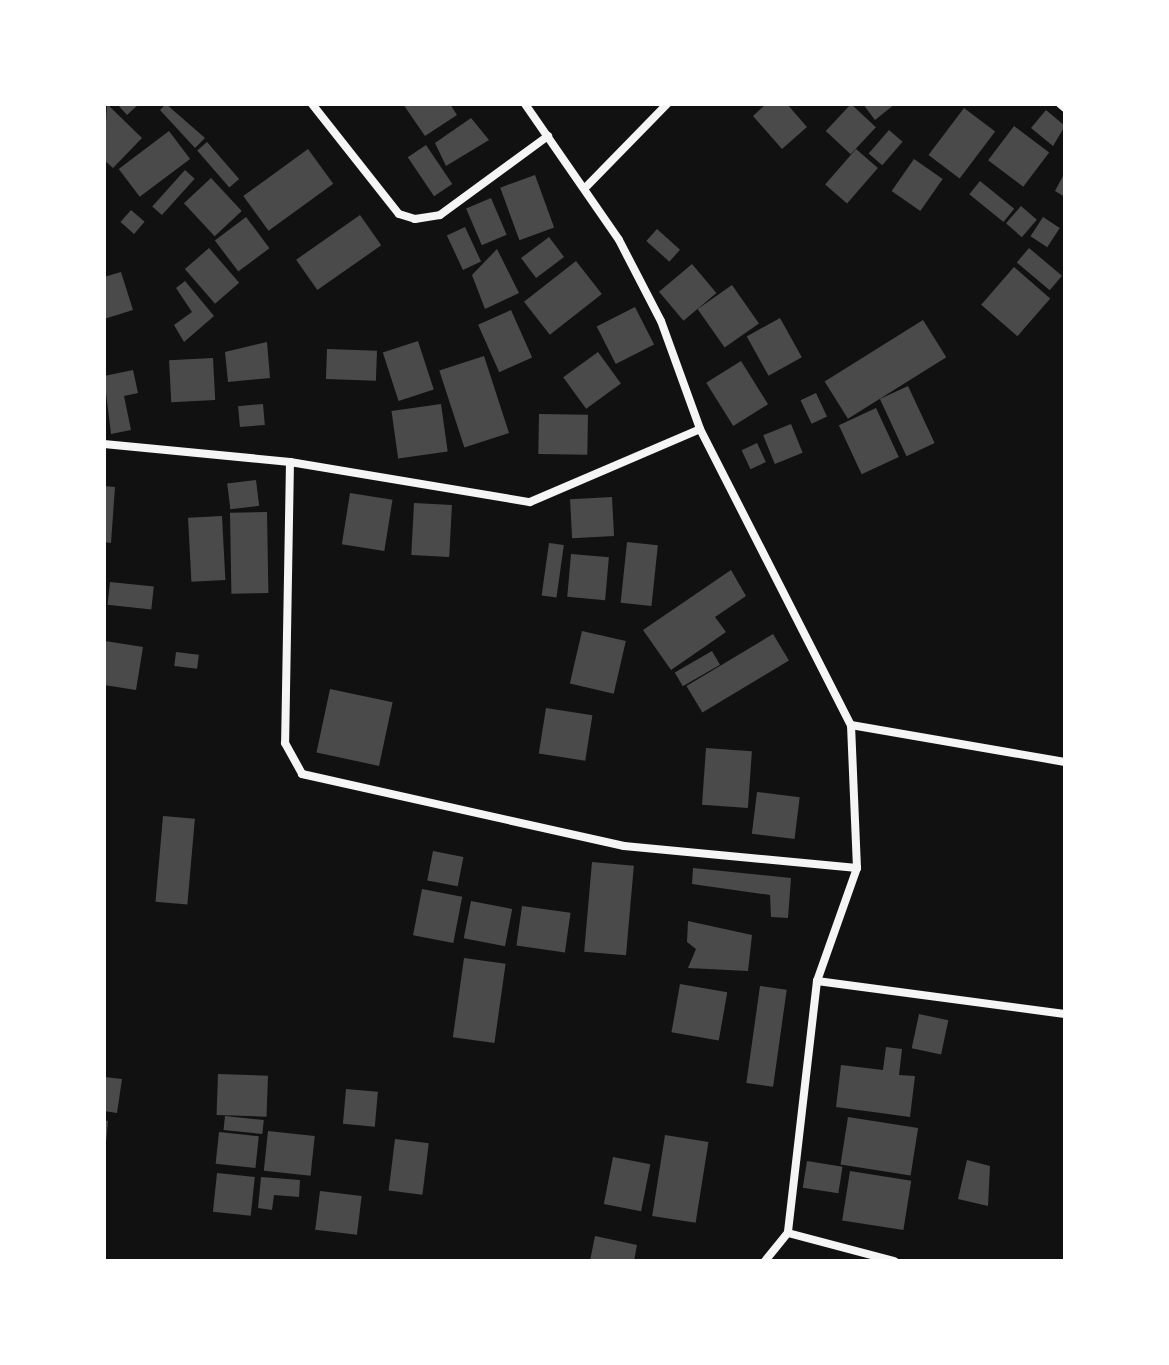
<!DOCTYPE html>
<html>
<head>
<meta charset="utf-8">
<style>
	body { margin:0 }
	#map { position:relative; width:1169px; height:1365px; overflow:hidden; background:#111; font-family:Rubik,sans-serif }
	div>[style] { position:absolute }
	.building>* { inset:0; background:#4a4a4a; transform-origin:0 0 }
	.minor>* { height:8px; margin:-4px; padding:0 4px; transform-origin:4px; border-radius:4px; background:#f5f5f5 }
	span { translate:-50% -50%; white-space:nowrap; text-align:center; line-height:1.15; -webkit-text-stroke:6px #fff; paint-order:stroke }
	.frame { position:absolute; inset:0; border:106px solid #fff; pointer-events:none }
</style>
</head>
<body>
<div id="map">
	<div class="building">
		<div style="clip-path:polygon(107px 104px,142px 138px,113px 168px,104px 160px)"></div>
		<div style="clip-path:polygon(117px 104px,139px 104px,127px 115px)"></div>
		<div style="clip-path:polygon(166px 104px,205px 138px,195px 148px,160px 110px)"></div>
		<div style="clip-path:polygon(403px 104px,450px 104px,457px 115px,425px 136px)"></div>
		<div style="clip-path:polygon(766px 104px,787px 104px,807px 127px,782px 149px,753px 116px)"></div>
		<div style="left:851px;top:104px;width:34px;height:37px;rotate:43deg"></div>
		<div style="clip-path:polygon(863px 104px,895px 104px,875px 120px)"></div>
		<div style="left:964px;top:108px;width:39px;height:59px;rotate:37deg"></div>
		<div style="clip-path:polygon(1046px 110px,1065px 126px,1053px 146px,1031px 128px)"></div>
		<div style="clip-path:polygon(471px 118px,489px 140px,446px 166px,435px 143px)"></div>
		<div style="left:1014px;top:126px;width:44px;height:43px;rotate:37deg"></div>
		<div style="left:889px;top:130px;width:18px;height:31px;rotate:41deg"></div>
		<div style="left:169px;top:131px;width:35px;height:63px;rotate:53deg"></div>
		<div style="left:207px;top:142px;width:49px;height:13px;rotate:49deg"></div>
		<div style="left:426px;top:145px;width:47px;height:22px;rotate:56deg"></div>
		<div style="left:308px;top:149px;width:43px;height:80px;rotate:54deg"></div>
		<div style="left:856px;top:149px;width:29px;height:47px;rotate:41deg"></div>
		<div style="left:914px;top:159px;width:35px;height:39px;rotate:35deg"></div>
		<div style="left:185px;top:170px;width:13px;height:49px;rotate:42deg"></div>
		<div style="clip-path:polygon(1065px 172px,1065px 197px,1055px 191px)"></div>
		<div style="left:535px;top:175px;width:56px;height:37px;rotate:70deg"></div>
		<div style="left:211px;top:178px;width:45px;height:37px;rotate:47deg"></div>
		<div style="left:980px;top:181px;width:44px;height:17px;rotate:39deg"></div>
		<div style="left:491px;top:198px;width:40px;height:27px;rotate:67deg"></div>
		<div style="left:1021px;top:206px;width:21px;height:23px;rotate:41deg"></div>
		<div style="left:131px;top:210px;width:18px;height:16px;rotate:41deg"></div>
		<div style="left:360px;top:215px;width:37px;height:78px;rotate:55deg"></div>
		<div style="left:246px;top:217px;width:39px;height:39px;rotate:53deg"></div>
		<div style="left:1043px;top:217px;width:20px;height:23px;rotate:33deg"></div>
		<div style="left:465px;top:227px;width:38px;height:20px;rotate:65deg"></div>
		<div style="left:657px;top:229px;width:31px;height:16px;rotate:42deg"></div>
		<div style="left:549px;top:237px;width:25px;height:35px;rotate:53deg"></div>
		<div style="left:209px;top:248px;width:46px;height:32px;rotate:49deg"></div>
		<div style="left:1029px;top:248px;width:43px;height:19px;rotate:40deg"></div>
		<div style="clip-path:polygon(497px 249px,519px 293px,485px 309px,472px 275px)"></div>
		<div style="left:576px;top:261px;width:42px;height:66px;rotate:52deg"></div>
		<div style="left:692px;top:264px;width:38px;height:43px;rotate:50deg"></div>
		<div style="left:1014px;top:267px;width:48px;height:50px;rotate:41deg"></div>
		<div style="clip-path:polygon(121px 272px,133px 310px,104px 319px,104px 277px)"></div>
		<div style="clip-path:polygon(185px 281px,214px 316px,184px 342px,174px 325px,192px 312px,176px 288px)"></div>
		<div style="left:732px;top:285px;width:47px;height:42px;rotate:55deg"></div>
		<div style="left:635px;top:307px;width:42px;height:43px;rotate:63deg"></div>
		<div style="left:511px;top:310px;width:52px;height:36px;rotate:66deg"></div>
		<div style="left:780px;top:318px;width:45px;height:38px;rotate:61deg"></div>
		<div style="left:923px;top:320px;width:44px;height:116px;rotate:58deg"></div>
		<div style="left:418px;top:341px;width:51px;height:37px;rotate:72deg"></div>
		<div style="clip-path:polygon(267px 342px,270px 378px,228px 382px,225px 352px)"></div>
		<div style="left:327px;top:349px;width:50px;height:30px;rotate:2deg"></div>
		<div style="left:598px;top:352px;width:39px;height:43px;rotate:54deg"></div>
		<div style="left:484px;top:356px;width:81px;height:47px;rotate:72deg"></div>
		<div style="left:213px;top:358px;width:42px;height:44px;rotate:87deg"></div>
		<div style="left:741px;top:361px;width:51px;height:41px;rotate:58deg"></div>
		<div style="clip-path:polygon(133px 370px,138px 393px,124px 396px,131px 430px,111px 434px,104px 376px)"></div>
		<div style="left:908px;top:386px;width:63px;height:31px;rotate:65deg"></div>
		<div style="left:816px;top:393px;width:26px;height:17px;rotate:65deg"></div>
		<div style="left:263px;top:404px;width:21px;height:25px;rotate:85deg"></div>
		<div style="left:441px;top:404px;width:48px;height:50px;rotate:82deg"></div>
		<div style="left:876px;top:408px;width:54px;height:41px;rotate:65deg"></div>
		<div style="left:539px;top:414px;width:49px;height:40px;rotate:1deg"></div>
		<div style="left:791px;top:424px;width:31px;height:30px;rotate:68deg"></div>
		<div style="left:757px;top:443px;width:21px;height:17px;rotate:65deg"></div>
		<div style="left:256px;top:480px;width:26px;height:29px;rotate:83deg"></div>
		<div style="clip-path:polygon(104px 486px,115px 487px,111px 543px,104px 542px)"></div>
		<div style="left:350px;top:493px;width:43px;height:52px;rotate:9deg"></div>
		<div style="left:612px;top:497px;width:39px;height:42px;rotate:87deg"></div>
		<div style="left:414px;top:503px;width:38px;height:52px;rotate:3deg"></div>
		<div style="left:267px;top:512px;width:81px;height:37px;rotate:89deg"></div>
		<div style="left:222px;top:516px;width:64px;height:34px;rotate:87deg"></div>
		<div style="left:627px;top:542px;width:31px;height:61px;rotate:6deg"></div>
		<div style="left:549px;top:543px;width:15px;height:53px;rotate:8deg"></div>
		<div style="left:571px;top:554px;width:38px;height:43px;rotate:5deg"></div>
		<div style="clip-path:polygon(731px 570px,746px 596px,715px 617px,726px 632px,671px 670px,643px 630px)"></div>
		<div style="left:110px;top:582px;width:44px;height:23px;rotate:6deg"></div>
		<div style="left:582px;top:631px;width:45px;height:54px;rotate:13deg"></div>
		<div style="left:773px;top:634px;width:31px;height:101px;rotate:59deg"></div>
		<div style="clip-path:polygon(105px 641px,143px 647px,136px 690px,104px 685px)"></div>
		<div style="left:712px;top:651px;width:16px;height:43px;rotate:60deg"></div>
		<div style="left:176px;top:652px;width:23px;height:14px;rotate:7deg"></div>
		<div style="left:330px;top:689px;width:64px;height:65px;rotate:12deg"></div>
		<div style="left:546px;top:708px;width:47px;height:46px;rotate:9deg"></div>
		<div style="left:706px;top:748px;width:46px;height:57px;rotate:4deg"></div>
		<div style="left:757px;top:792px;width:43px;height:42px;rotate:7deg"></div>
		<div style="left:163px;top:816px;width:32px;height:86px;rotate:5deg"></div>
		<div style="left:433px;top:851px;width:31px;height:30px;rotate:11deg"></div>
		<div style="left:592px;top:862px;width:42px;height:90px;rotate:5deg"></div>
		<div style="clip-path:polygon(693px 868px,791px 878px,788px 918px,771px 917px,770px 895px,692px 884px)"></div>
		<div style="left:422px;top:889px;width:41px;height:47px;rotate:11deg"></div>
		<div style="left:471px;top:901px;width:42px;height:38px;rotate:11deg"></div>
		<div style="left:522px;top:906px;width:49px;height:40px;rotate:8deg"></div>
		<div style="clip-path:polygon(688px 921px,752px 935px,748px 971px,688px 968px,696px 949px,687px 942px)"></div>
		<div style="left:464px;top:958px;width:42px;height:80px;rotate:8deg"></div>
		<div style="left:680px;top:984px;width:48px;height:49px;rotate:10deg"></div>
		<div style="left:760px;top:986px;width:27px;height:98px;rotate:8deg"></div>
		<div style="left:919px;top:1014px;width:30px;height:35px;rotate:12deg"></div>
		<div style="clip-path:polygon(886px 1047px,902px 1049px,899px 1075px,915px 1076px,910px 1117px,836px 1107px,841px 1065px,883px 1070px)"></div>
		<div style="left:218px;top:1074px;width:50px;height:41px;rotate:2deg"></div>
		<div style="clip-path:polygon(104px 1077px,122px 1079px,117px 1113px,104px 1111px)"></div>
		<div style="left:346px;top:1089px;width:32px;height:35px;rotate:5deg"></div>
		<div style="left:225px;top:1116px;width:39px;height:14px;rotate:6deg"></div>
		<div style="left:848px;top:1117px;width:71px;height:48px;rotate:9deg"></div>
		<div style="clip-path:polygon(104px 1120px,108px 1121px,106px 1142px,104px 1142px)"></div>
		<div style="left:268px;top:1131px;width:47px;height:40px;rotate:6deg"></div>
		<div style="left:219px;top:1132px;width:40px;height:32px;rotate:6deg"></div>
		<div style="left:665px;top:1135px;width:44px;height:82px;rotate:9deg"></div>
		<div style="left:395px;top:1139px;width:34px;height:52px;rotate:7deg"></div>
		<div style="left:613px;top:1157px;width:38px;height:48px;rotate:11deg"></div>
		<div style="clip-path:polygon(967px 1160px,990px 1166px,988px 1206px,958px 1199px)"></div>
		<div style="left:807px;top:1161px;width:36px;height:27px;rotate:9deg"></div>
		<div style="left:850px;top:1171px;width:62px;height:50px;rotate:9deg"></div>
		<div style="left:217px;top:1173px;width:38px;height:39px;rotate:6deg"></div>
		<div style="clip-path:polygon(261px 1177px,300px 1180px,299px 1197px,274px 1195px,272px 1210px,258px 1208px)"></div>
		<div style="left:320px;top:1191px;width:42px;height:39px;rotate:7deg"></div>
		<div style="clip-path:polygon(595px 1236px,637px 1245px,634px 1261px,590px 1261px)"></div>
	</div>
	<div class="minor">
		<div style="left:312px;top:104px;width:140px;rotate:51.7deg"></div>
		<div style="left:399px;top:214px;width:17px;rotate:17deg"></div>
		<div style="left:415px;top:219px;width:25px;rotate:-9deg"></div>
		<div style="left:440px;top:215px;width:134px;rotate:-36.2deg"></div>
		<div style="left:525px;top:104px;width:165px;rotate:55.3deg"></div>
		<div style="left:619px;top:240px;width:91px;rotate:62.6deg"></div>
		<div style="left:661px;top:321px;width:115px;rotate:70.1deg"></div>
		<div style="left:700px;top:429px;width:332px;rotate:63deg"></div>
		<div style="left:851px;top:725px;width:143px;rotate:87.6deg"></div>
		<div style="left:857px;top:868px;width:120px;rotate:109.5deg"></div>
		<div style="left:817px;top:981px;width:254px;rotate:96.6deg"></div>
		<div style="left:788px;top:1233px;width:110px;rotate:14.8deg"></div>
		<div style="left:1060px;top:104px;width:6px;rotate:39deg"></div>
		<div style="left:587px;top:186px;width:115px;rotate:-45.7deg"></div>
		<div style="left:104px;top:444px;width:187px;rotate:5.5deg"></div>
		<div style="left:290px;top:462px;width:243px;rotate:9.5deg"></div>
		<div style="left:530px;top:502px;width:185px;rotate:-23.2deg"></div>
		<div style="left:290px;top:462px;width:281px;rotate:91deg"></div>
		<div style="left:285px;top:743px;width:35px;rotate:61deg"></div>
		<div style="left:302px;top:774px;width:330px;rotate:12.6deg"></div>
		<div style="left:624px;top:846px;width:234px;rotate:5.4deg"></div>
		<div style="left:851px;top:725px;width:217px;rotate:9.8deg"></div>
		<div style="left:817px;top:981px;width:250px;rotate:7.6deg"></div>
		<div style="left:765px;top:1261px;width:36px;rotate:-51deg"></div>
	</div>
	<div class="frame"></div>
</div>
</body>
</html>
